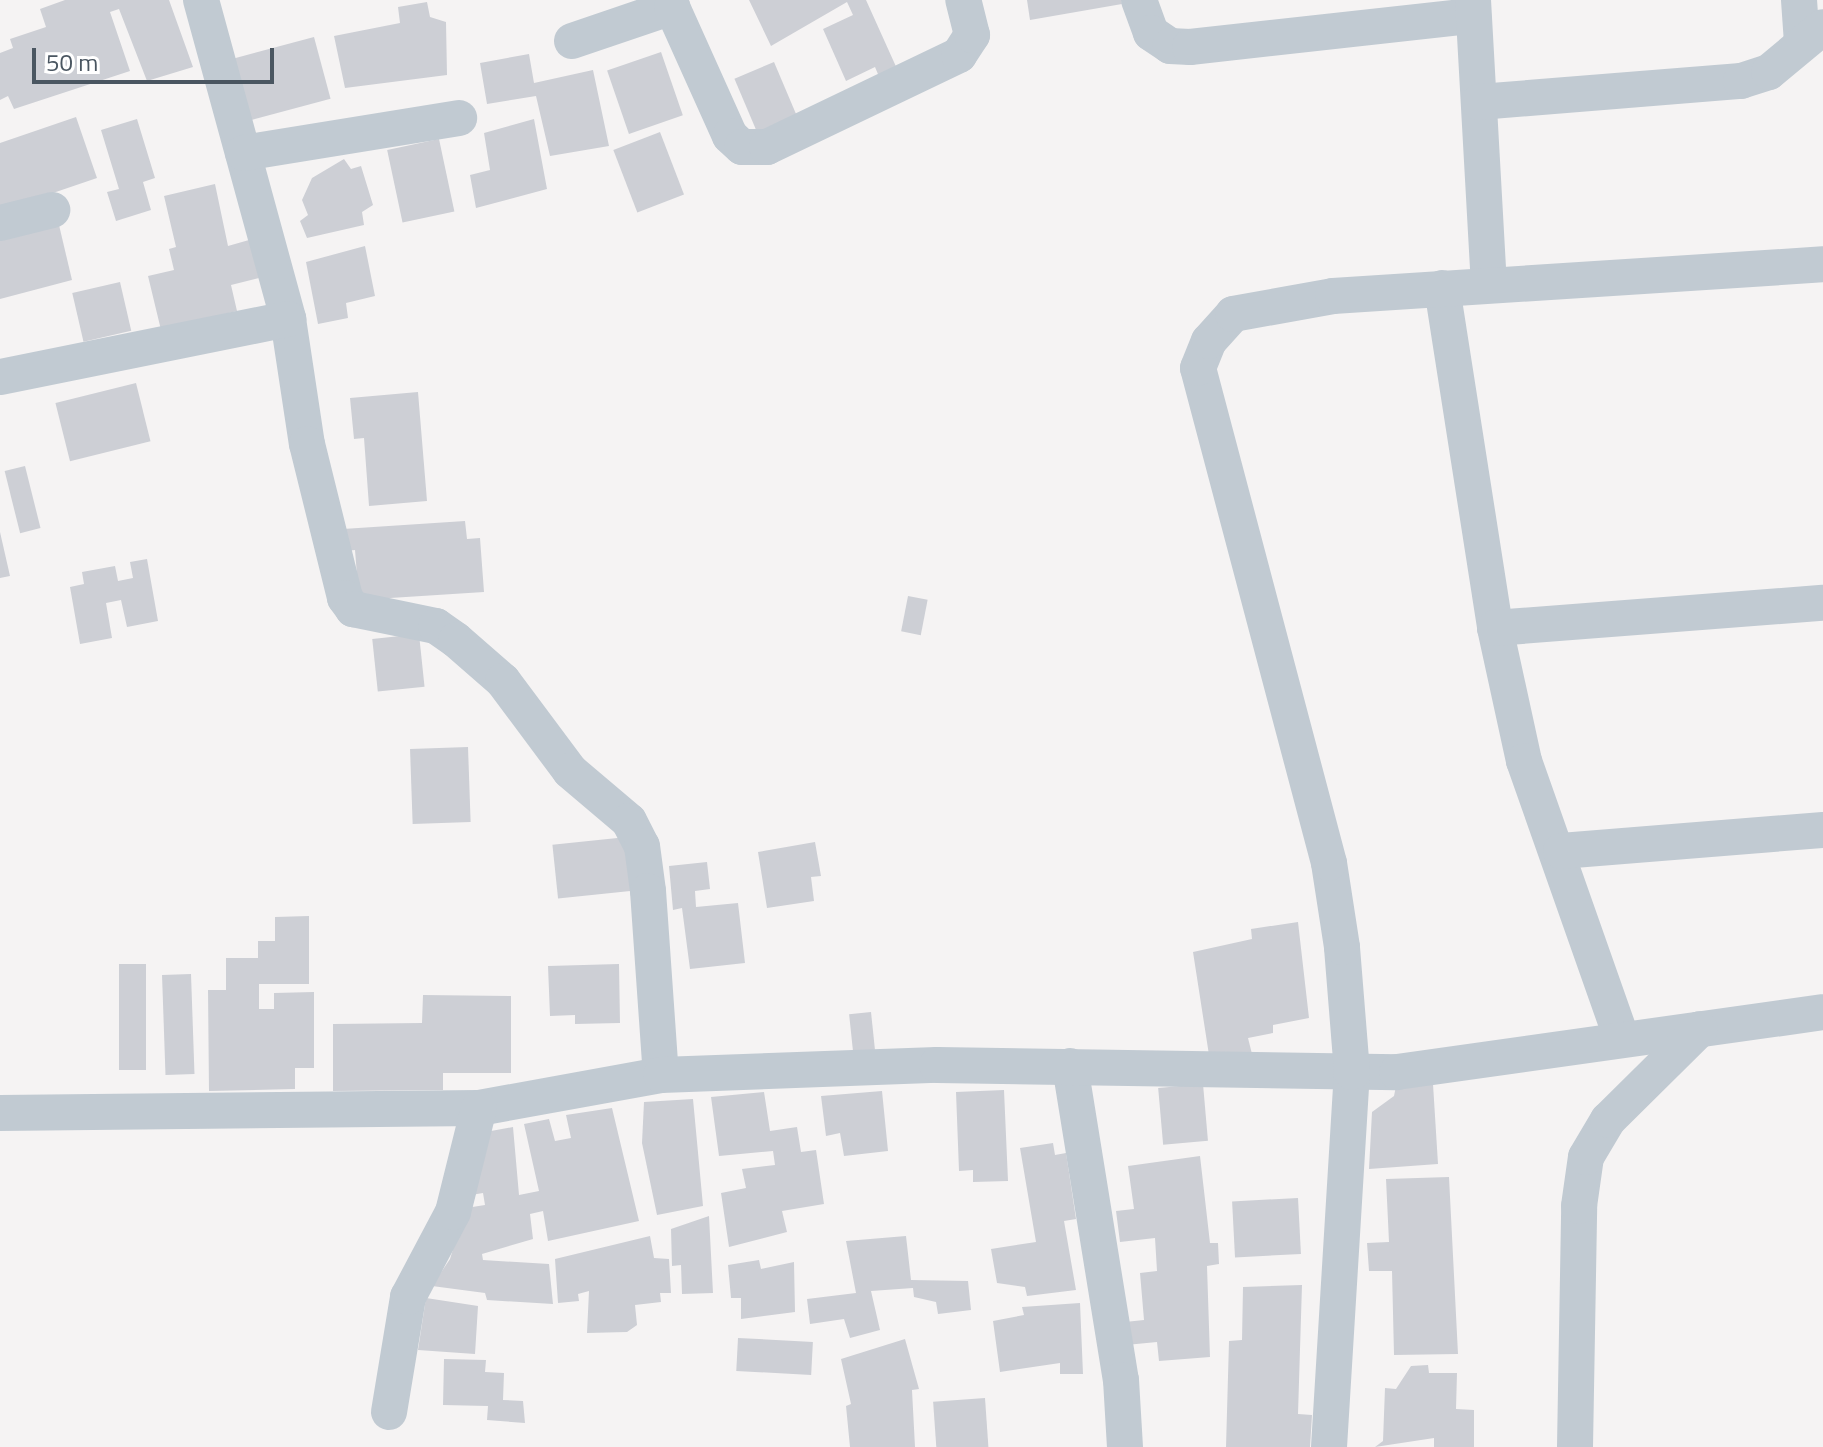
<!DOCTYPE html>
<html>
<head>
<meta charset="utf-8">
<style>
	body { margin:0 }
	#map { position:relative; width:1823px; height:1447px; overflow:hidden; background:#f5f3f3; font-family:"Titillium Web",sans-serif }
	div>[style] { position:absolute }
	.building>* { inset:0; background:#cdcfd5; transform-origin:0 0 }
	.street>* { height:36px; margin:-18px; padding:0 18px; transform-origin:18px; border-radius:18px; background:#c1cad2 }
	span { translate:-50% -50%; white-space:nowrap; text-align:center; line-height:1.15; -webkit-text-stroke:6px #fff; paint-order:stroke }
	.scale { position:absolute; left:32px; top:48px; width:242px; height:36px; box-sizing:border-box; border:4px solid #4a5661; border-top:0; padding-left:10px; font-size:24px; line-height:28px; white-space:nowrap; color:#4a5661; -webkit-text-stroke:6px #fff; paint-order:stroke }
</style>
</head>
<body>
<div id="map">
	<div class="building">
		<div style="clip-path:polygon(65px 0,169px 0,193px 67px,147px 81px,119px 9px,110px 12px,130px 71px,14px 109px,8px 96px,0 100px,0 53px,13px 48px,10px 39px,46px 27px,40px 9px)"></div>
		<div style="clip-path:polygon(749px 0,866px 0,898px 71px,880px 79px,875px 67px,846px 81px,823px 29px,853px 15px,847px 2px,771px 46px)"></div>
		<div style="clip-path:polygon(1027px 0,1121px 0,1122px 4px,1030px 20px)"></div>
		<div style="clip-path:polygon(427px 2px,430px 17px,446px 22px,447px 75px,345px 88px,334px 36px,400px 23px,398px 7px)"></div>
		<div style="left:314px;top:37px;width:64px;height:84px;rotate:75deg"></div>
		<div style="left:661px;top:52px;width:67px;height:57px;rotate:71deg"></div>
		<div style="clip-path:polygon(529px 54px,534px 83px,593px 70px,609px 146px,550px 156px,536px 96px,487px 104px,480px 63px)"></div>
		<div style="left:774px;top:62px;width:61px;height:43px;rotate:67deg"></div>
		<div style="clip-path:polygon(76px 117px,97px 178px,0 211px,0 143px)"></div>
		<div style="clip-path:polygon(137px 119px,155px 178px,143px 182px,151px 210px,116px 221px,107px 192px,119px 189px,101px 130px)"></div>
		<div style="clip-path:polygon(534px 119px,547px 189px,476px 208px,470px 175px,490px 170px,484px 133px)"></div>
		<div style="left:660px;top:132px;width:67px;height:50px;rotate:69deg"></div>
		<div style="left:439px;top:139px;width:74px;height:53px;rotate:78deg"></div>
		<div style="clip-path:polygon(344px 159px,351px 169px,361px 166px,373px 205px,362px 212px,364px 225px,307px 238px,300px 221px,308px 215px,302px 200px,312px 178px)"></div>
		<div style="clip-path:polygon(215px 184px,228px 246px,249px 240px,259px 278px,231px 285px,237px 311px,161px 330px,148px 276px,174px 270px,169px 249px,176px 247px,164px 196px)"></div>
		<div style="clip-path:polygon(59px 225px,72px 280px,0 299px,0 241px)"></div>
		<div style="clip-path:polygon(365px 246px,375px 296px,346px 303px,348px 318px,318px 324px,306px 262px)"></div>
		<div style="left:120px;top:282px;width:50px;height:49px;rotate:77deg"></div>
		<div style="left:136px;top:383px;width:60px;height:83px;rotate:76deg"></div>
		<div style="clip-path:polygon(418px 392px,427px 501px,369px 506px,364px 438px,354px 439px,350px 398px)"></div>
		<div style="left:25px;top:466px;width:64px;height:21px;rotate:76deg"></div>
		<div style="clip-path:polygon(465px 521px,467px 539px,480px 538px,484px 592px,359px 600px,355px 550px,345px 551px,343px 529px)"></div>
		<div style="clip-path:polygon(0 532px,10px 576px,0 578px)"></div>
		<div style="clip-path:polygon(147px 559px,158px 621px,127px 627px,121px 600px,106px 603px,112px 638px,80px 644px,70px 587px,84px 584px,82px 572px,115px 566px,118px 581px,133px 578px,130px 562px)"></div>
		<div style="left:908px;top:596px;width:20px;height:36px;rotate:11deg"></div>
		<div style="left:419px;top:634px;width:53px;height:47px;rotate:84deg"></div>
		<div style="left:468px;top:747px;width:75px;height:58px;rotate:88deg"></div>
		<div style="left:627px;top:837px;width:54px;height:75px;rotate:84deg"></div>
		<div style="clip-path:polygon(815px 842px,821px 876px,811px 877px,814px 901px,767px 908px,758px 852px)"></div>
		<div style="clip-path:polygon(707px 862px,710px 889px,695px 891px,696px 907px,738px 903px,745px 963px,690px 969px,682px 908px,673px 910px,669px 866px)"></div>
		<div style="clip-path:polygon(309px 916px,309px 984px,259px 984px,259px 1009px,274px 1009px,274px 993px,314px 992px,314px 1068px,295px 1068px,295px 1089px,209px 1091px,208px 990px,226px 990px,226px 958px,258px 958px,258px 941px,275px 941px,275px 917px)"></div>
		<div style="clip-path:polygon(1298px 922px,1309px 1018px,1273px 1025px,1273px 1033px,1248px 1038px,1252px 1054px,1209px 1055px,1193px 952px,1252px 939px,1251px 929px)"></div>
		<div style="left:119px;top:964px;width:27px;height:106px"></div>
		<div style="clip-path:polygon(619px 964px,620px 1023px,575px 1024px,575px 1015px,550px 1016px,548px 966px)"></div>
		<div style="left:191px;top:974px;width:100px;height:29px;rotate:88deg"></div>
		<div style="clip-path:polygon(423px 995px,511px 996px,511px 1073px,443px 1073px,443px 1090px,333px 1091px,333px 1024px,422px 1023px)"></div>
		<div style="left:871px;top:1012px;width:38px;height:22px;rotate:84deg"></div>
		<div style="left:1203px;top:1084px;width:57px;height:45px;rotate:85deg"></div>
		<div style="clip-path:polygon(1433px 1084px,1438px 1164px,1369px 1169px,1372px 1112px,1394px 1096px,1396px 1086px)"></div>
		<div style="clip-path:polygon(1004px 1090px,1008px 1181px,973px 1182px,973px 1170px,959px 1171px,956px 1092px)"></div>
		<div style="clip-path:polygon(882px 1091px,888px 1151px,844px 1156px,840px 1133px,826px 1136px,821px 1096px)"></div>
		<div style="clip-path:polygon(764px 1092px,770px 1131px,797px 1127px,801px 1152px,816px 1150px,824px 1204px,782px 1211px,787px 1232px,729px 1247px,721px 1193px,746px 1188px,742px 1169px,775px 1165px,773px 1151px,719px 1156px,711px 1097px)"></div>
		<div style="clip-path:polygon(693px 1099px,703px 1206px,657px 1215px,642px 1143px,644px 1102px)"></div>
		<div style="clip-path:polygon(612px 1108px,639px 1221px,548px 1241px,543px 1211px,530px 1214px,533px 1239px,482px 1254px,483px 1260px,549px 1264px,553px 1304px,487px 1300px,485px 1293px,432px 1286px,450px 1259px,466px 1208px,485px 1205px,483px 1193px,471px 1195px,491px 1131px,513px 1127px,519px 1195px,539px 1191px,524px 1124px,549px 1119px,555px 1141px,571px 1138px,566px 1115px)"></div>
		<div style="clip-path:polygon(1053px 1143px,1055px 1155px,1066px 1153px,1076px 1219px,1064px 1221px,1076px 1290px,1027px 1296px,1025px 1287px,997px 1283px,991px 1249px,1036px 1242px,1020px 1148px)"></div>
		<div style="clip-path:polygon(1200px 1156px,1210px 1243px,1218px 1243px,1219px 1264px,1207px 1266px,1210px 1357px,1159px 1361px,1157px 1342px,1126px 1345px,1125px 1322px,1144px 1320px,1140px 1273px,1157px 1271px,1155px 1238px,1120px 1242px,1116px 1211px,1134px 1209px,1128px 1166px)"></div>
		<div style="clip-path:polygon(1449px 1177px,1458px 1354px,1394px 1355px,1392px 1271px,1369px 1271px,1367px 1243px,1389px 1242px,1386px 1179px)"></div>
		<div style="left:1298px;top:1198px;width:56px;height:66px;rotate:87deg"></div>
		<div style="clip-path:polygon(709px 1216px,713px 1293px,682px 1294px,681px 1265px,672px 1266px,671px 1229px)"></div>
		<div style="clip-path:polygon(650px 1236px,654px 1258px,669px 1259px,671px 1293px,660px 1293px,661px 1302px,635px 1305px,637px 1325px,627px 1332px,587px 1333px,589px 1291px,578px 1294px,579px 1301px,558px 1303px,555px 1259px)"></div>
		<div style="clip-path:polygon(906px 1236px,911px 1280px,968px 1281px,971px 1310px,938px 1314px,936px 1302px,914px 1297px,913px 1288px,871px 1291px,880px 1330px,850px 1338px,844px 1319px,810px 1324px,807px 1299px,856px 1293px,846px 1241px)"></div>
		<div style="clip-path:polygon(759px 1260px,761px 1269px,794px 1262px,795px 1312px,741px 1319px,741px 1298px,731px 1298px,728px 1265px)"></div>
		<div style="clip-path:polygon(1302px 1285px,1298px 1414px,1312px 1415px,1310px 1447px,1226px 1447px,1229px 1341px,1242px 1340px,1243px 1287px)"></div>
		<div style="clip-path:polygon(426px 1298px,478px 1306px,475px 1354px,418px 1350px)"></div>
		<div style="clip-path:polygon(1080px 1303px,1083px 1374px,1060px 1374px,1060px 1363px,1000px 1372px,993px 1321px,1024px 1315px,1022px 1307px)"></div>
		<div style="left:738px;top:1338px;width:75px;height:33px;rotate:3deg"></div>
		<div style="clip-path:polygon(905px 1339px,919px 1389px,912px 1390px,915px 1447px,850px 1447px,846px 1406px,851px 1404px,841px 1359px)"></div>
		<div style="clip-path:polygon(444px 1359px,486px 1360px,485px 1372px,504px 1373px,503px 1400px,523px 1401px,525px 1423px,487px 1420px,488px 1406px,443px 1405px)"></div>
		<div style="clip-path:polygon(1428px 1365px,1429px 1373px,1457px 1373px,1456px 1409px,1474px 1410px,1474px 1447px,1434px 1447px,1434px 1438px,1375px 1447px,1383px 1441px,1385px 1388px,1396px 1389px,1411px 1366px)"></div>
		<div style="left:985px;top:1398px;width:49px;height:52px;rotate:86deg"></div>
	</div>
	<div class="street">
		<div style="left:201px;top:0;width:331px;rotate:74.7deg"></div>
		<div style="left:288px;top:319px;width:126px;rotate:81.4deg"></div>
		<div style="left:307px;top:444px;width:159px;rotate:76.1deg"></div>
		<div style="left:345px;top:598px;width:14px;rotate:54deg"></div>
		<div style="left:353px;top:609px;width:85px;rotate:11.6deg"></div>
		<div style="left:436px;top:626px;width:24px;rotate:35deg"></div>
		<div style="left:456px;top:640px;width:62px;rotate:41.1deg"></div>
		<div style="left:503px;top:681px;width:112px;rotate:53.3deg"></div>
		<div style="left:570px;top:771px;width:77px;rotate:40.3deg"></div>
		<div style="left:629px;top:821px;width:28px;rotate:63deg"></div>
		<div style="left:642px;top:846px;width:45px;rotate:82.4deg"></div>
		<div style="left:648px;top:891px;width:184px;rotate:86deg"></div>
		<div style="left:1139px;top:0;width:35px;rotate:70deg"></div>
		<div style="left:1151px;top:33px;width:23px;rotate:34deg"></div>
		<div style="left:1170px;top:46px;width:20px;rotate:3deg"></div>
		<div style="left:1190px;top:47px;width:285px;rotate:-6.3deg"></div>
		<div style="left:1473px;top:0;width:284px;rotate:86.8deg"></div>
		<div style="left:1799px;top:0;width:43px;rotate:86deg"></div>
		<div style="left:572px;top:41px;width:106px;rotate:-18.8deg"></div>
		<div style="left:672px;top:7px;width:141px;rotate:65.8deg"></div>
		<div style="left:730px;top:136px;width:16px;rotate:43deg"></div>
		<div style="left:742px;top:147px;width:25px"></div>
		<div style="left:767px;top:147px;width:213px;rotate:-25.6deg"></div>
		<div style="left:959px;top:55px;width:24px;rotate:-57deg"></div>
		<div style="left:972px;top:35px;width:36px;rotate:-104deg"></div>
		<div style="left:1479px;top:102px;width:263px;rotate:-4.6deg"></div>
		<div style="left:1741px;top:81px;width:29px;rotate:-18deg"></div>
		<div style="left:1769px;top:72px;width:70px;rotate:-39.8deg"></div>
		<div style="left:243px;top:153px;width:219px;rotate:-9.2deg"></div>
		<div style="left:0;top:223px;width:54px;rotate:-14deg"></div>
		<div style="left:1442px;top:288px;width:344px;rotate:81.1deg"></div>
		<div style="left:1495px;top:628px;width:136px;rotate:77.7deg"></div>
		<div style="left:1524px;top:761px;width:295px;rotate:70.6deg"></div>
		<div style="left:0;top:377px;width:294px;rotate:-11.4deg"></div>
		<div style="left:1495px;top:628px;width:329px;rotate:-4.4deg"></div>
		<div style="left:1561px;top:851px;width:263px;rotate:-4.6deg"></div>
		<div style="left:1070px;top:1066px;width:318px;rotate:80.8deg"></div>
		<div style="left:1121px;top:1380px;width:67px;rotate:86.6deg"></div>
		<div style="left:0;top:1113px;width:479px;rotate:-0.6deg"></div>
		<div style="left:479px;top:1108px;width:185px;rotate:-10.3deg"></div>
		<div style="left:661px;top:1075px;width:276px;rotate:-2.1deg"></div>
		<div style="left:937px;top:1065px;width:460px;rotate:0.9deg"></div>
		<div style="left:1397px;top:1072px;width:430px;rotate:-8deg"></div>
		<div style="left:389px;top:1412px;width:117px;rotate:-80.6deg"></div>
		<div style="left:408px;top:1297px;width:96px;rotate:-62.1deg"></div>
		<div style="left:453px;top:1212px;width:107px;rotate:-76deg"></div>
		<div style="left:1329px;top:1447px;width:376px;rotate:-86.5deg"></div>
		<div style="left:1352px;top:1072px;width:125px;rotate:-94.6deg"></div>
		<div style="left:1342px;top:947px;width:85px;rotate:-98.8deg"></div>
		<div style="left:1329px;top:863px;width:512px;rotate:-104.82deg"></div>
		<div style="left:1198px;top:368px;width:29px;rotate:-68deg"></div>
		<div style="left:1209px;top:341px;width:36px;rotate:-48deg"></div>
		<div style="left:1233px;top:314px;width:102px;rotate:-10.2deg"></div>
		<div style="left:1333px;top:296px;width:491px;rotate:-3.7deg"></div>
		<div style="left:1575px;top:1447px;width:241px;rotate:-89deg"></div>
		<div style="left:1579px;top:1206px;width:49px;rotate:-81.9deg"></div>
		<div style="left:1586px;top:1157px;width:43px;rotate:-59.3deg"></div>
		<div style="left:1608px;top:1120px;width:129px;rotate:-44.7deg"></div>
	</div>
	<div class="scale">50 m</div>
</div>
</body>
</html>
